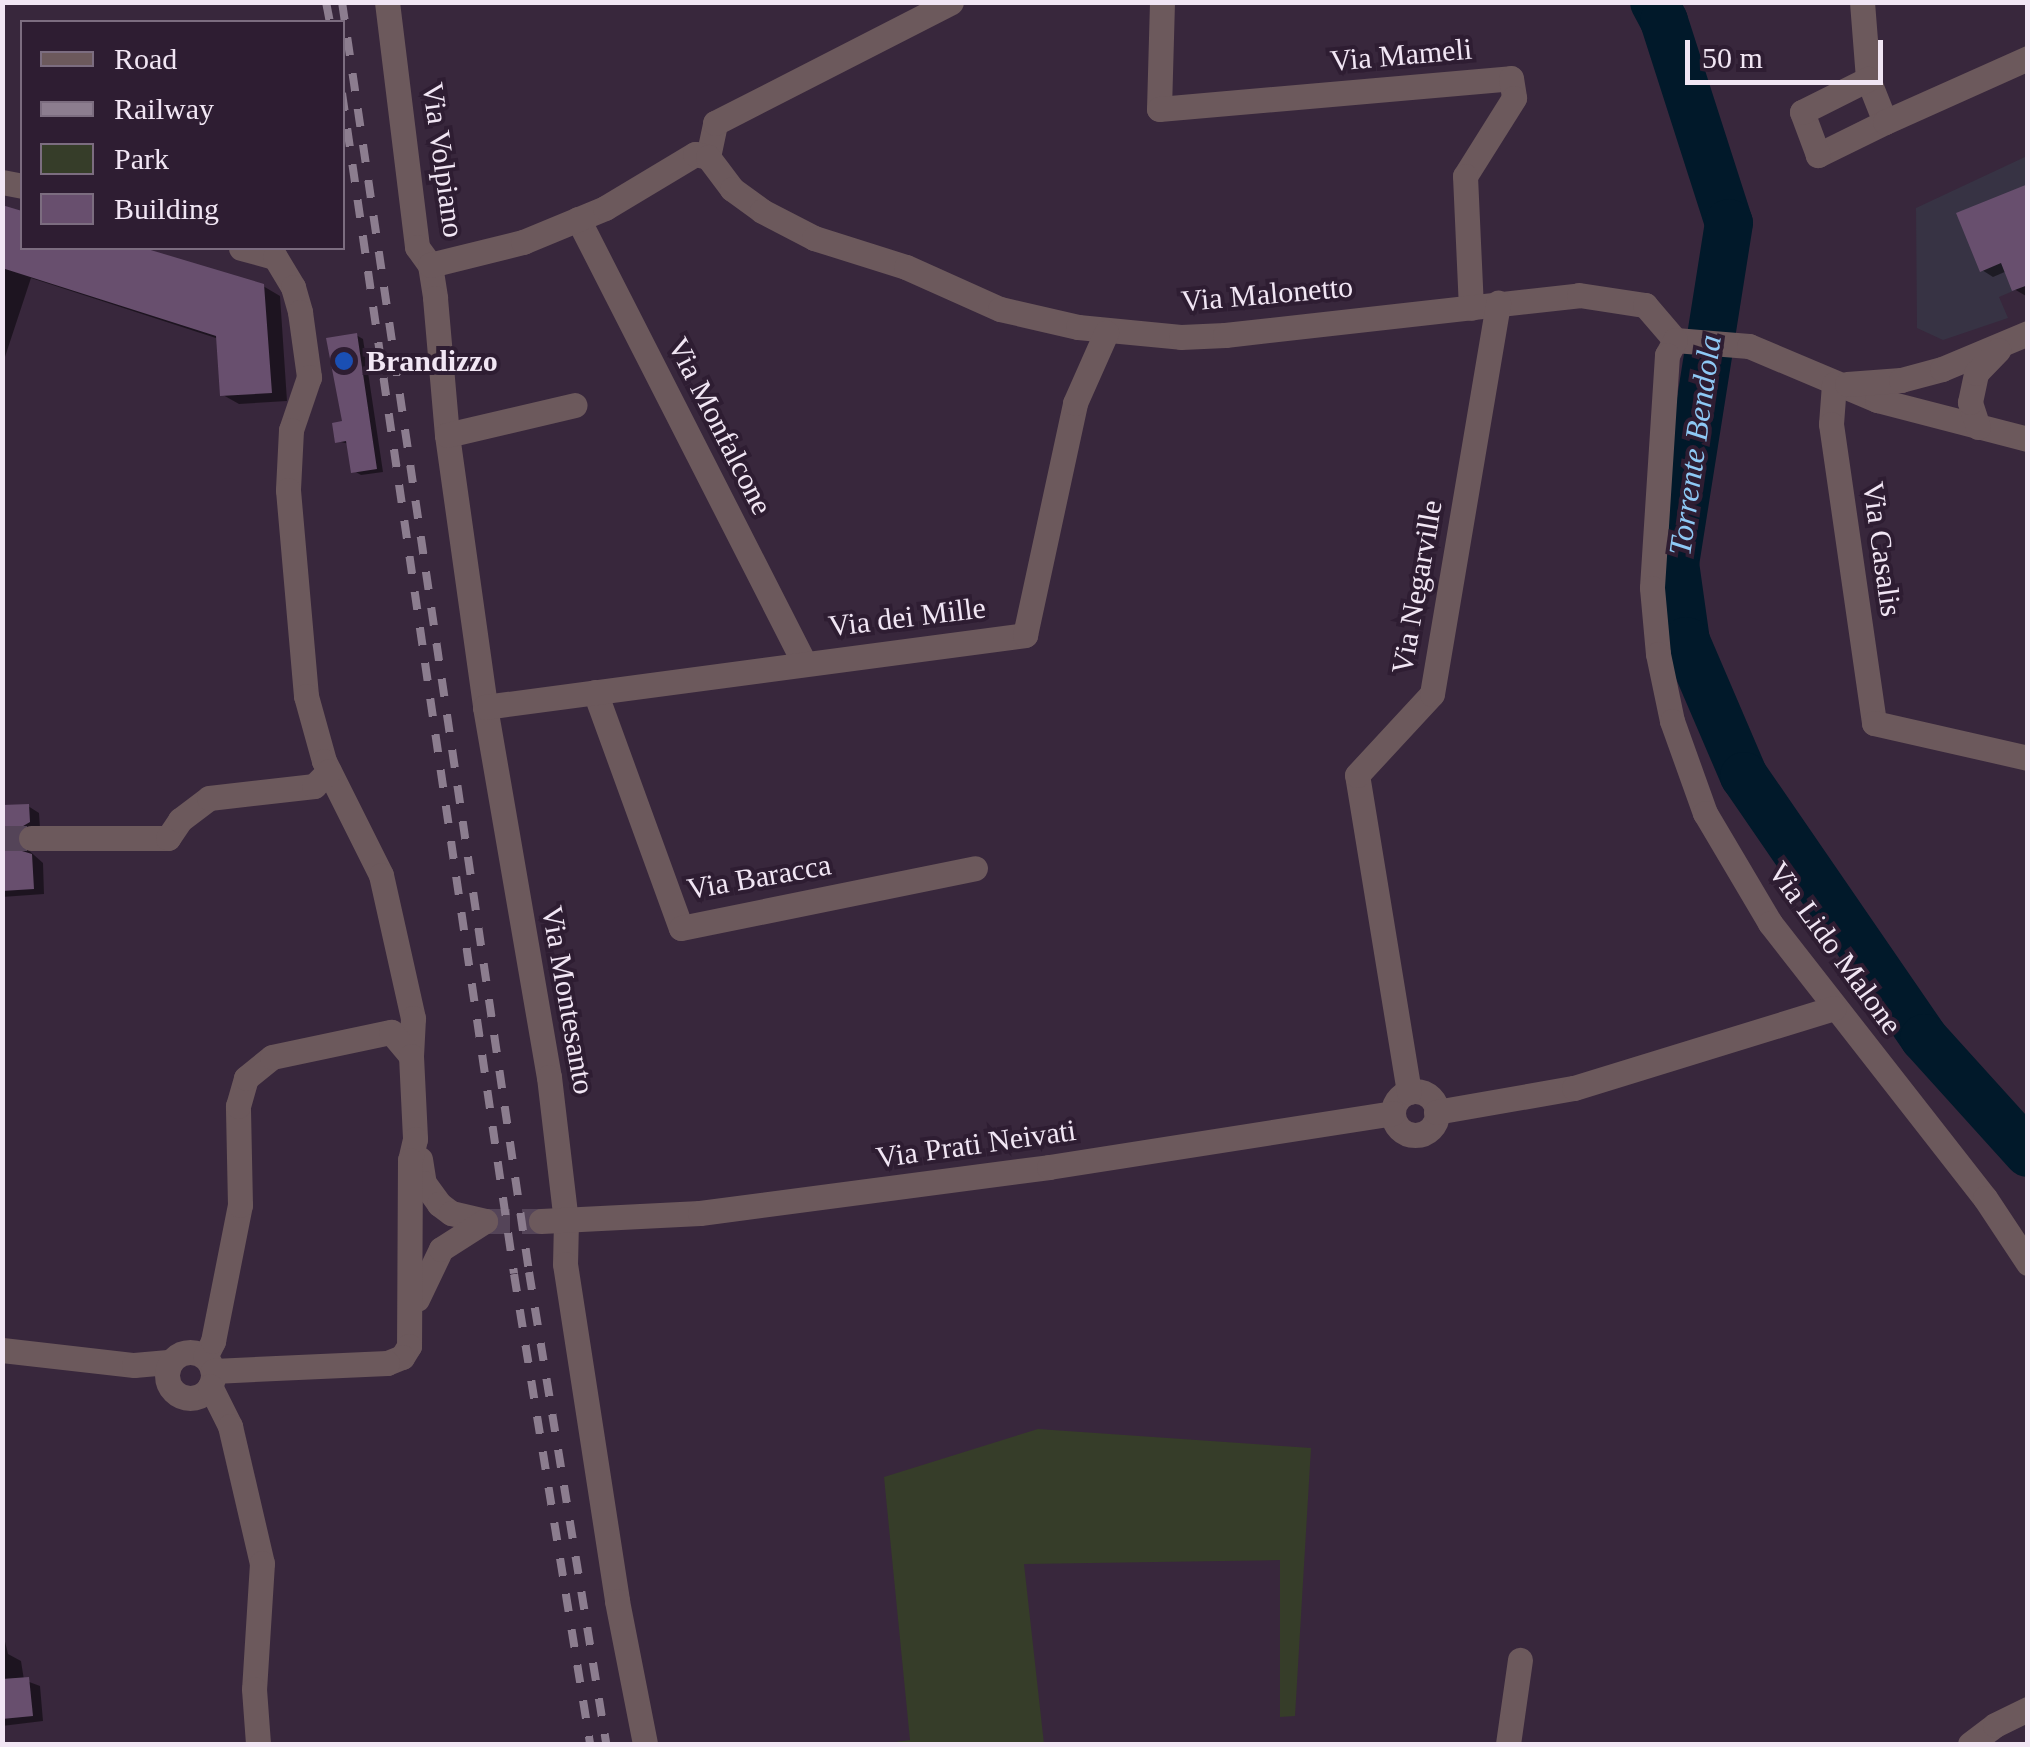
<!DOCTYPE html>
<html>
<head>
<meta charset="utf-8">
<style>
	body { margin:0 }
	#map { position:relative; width:2030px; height:1747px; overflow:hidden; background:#38273c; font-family:"Times New Roman",serif }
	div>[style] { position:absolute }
	.education>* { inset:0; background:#373344 }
	.green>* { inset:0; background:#363d29 }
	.shadow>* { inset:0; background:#0007 }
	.river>* { height:48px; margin:-24px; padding:0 24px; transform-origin:24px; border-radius:24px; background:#01192a }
	.building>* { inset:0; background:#684f6e }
	.minor-tunnel>* { height:25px; margin-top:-12.5px; transform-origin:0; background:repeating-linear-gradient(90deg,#544458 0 25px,transparent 0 37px) }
	.minor>* { height:25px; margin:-12.5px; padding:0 12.5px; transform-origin:12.5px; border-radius:12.5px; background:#6c595c }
	.minor>.ring { margin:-12.5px; padding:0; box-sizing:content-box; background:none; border:25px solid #6c595c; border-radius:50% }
	.rail>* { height:8px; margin-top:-4px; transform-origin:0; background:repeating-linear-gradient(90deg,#8c7d8f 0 18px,transparent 0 36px) }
	.dots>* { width:28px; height:28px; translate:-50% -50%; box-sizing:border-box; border:5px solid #2e1d32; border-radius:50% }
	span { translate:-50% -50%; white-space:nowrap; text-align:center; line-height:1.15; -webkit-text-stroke:8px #2e1d32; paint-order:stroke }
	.street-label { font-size:30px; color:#f1e6f4 }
	.poi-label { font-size:30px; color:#f1e6f4; font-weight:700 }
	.left { translate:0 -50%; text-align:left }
	.water-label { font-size:32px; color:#8ec9f5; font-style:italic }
	.frame { position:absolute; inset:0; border:5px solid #f1e6f4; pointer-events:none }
	.legend { position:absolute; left:20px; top:20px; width:325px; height:230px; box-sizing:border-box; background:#2e1d32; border:2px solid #7c6d80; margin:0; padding:12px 18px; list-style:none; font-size:30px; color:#f1e6f4 }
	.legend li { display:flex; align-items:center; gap:20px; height:50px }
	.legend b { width:50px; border:2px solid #7c6d80 }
	.scale { position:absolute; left:1685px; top:40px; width:198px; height:45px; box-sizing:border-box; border:5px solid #f1e6f4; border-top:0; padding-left:12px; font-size:30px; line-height:35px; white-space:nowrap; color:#f1e6f4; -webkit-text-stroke:8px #2e1d32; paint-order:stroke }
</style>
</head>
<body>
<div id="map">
	<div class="education">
		<div style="clip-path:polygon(2027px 156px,2027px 285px,1999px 297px,2008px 318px,1943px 340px,1917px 328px,1916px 208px)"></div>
	</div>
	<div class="green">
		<div style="clip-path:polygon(1038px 1429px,1311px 1448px,1295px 1716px,1280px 1717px,1280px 1560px,1024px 1564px,1044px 1744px,881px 1744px,910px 1740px,884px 1477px)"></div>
	</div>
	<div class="shadow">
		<div style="clip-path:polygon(2028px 187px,2028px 295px,2026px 296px,2014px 289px,2007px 271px,1993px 277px,1982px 270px)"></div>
		<div style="clip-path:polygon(2px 208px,22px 214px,22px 248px,135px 248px,263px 286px,280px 296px,287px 401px,239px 404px,223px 395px,219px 339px,31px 278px,2px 366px)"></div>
		<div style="clip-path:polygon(356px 335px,363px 339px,383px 472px,361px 475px,354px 471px,349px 444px,337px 441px,345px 423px)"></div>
		<div style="clip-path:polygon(28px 806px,39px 813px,40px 828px,25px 847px,43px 863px,44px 894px,2px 897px,2px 808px)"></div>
		<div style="clip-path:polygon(2px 1629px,8px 1654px,21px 1661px,24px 1680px,40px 1686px,43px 1721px,2px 1726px)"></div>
	</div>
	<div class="river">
		<div style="left:1654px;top:2px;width:21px;rotate:62deg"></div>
		<div style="left:1664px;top:21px;width:212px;rotate:72.2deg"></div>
		<div style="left:1729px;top:223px;width:344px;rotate:99deg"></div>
		<div style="left:1675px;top:563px;width:79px;rotate:82deg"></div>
		<div style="left:1686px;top:641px;width:147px;rotate:66.8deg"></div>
		<div style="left:1744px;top:776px;width:318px;rotate:55.5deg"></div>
		<div style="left:1924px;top:1038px;width:155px;rotate:47.9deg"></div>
	</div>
	<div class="building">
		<div style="clip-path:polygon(2028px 184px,2028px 285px,2012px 291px,2001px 263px,1980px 272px,1956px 213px)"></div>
		<div style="clip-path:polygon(2px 205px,22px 211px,22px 248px,144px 248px,264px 284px,272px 393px,220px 396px,216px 336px,2px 268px)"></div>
		<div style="clip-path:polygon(357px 333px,377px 469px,351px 473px,346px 441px,335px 443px,332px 423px,342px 421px,326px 338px)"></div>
		<div style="clip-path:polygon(29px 804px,30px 822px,18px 829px,15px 839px,22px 851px,32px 854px,34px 889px,2px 891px,2px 805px)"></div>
		<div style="clip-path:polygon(29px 1677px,33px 1716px,2px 1719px,2px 1679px)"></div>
	</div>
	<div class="minor-tunnel">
		<div style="left:2px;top:838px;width:29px"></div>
		<div style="left:485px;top:1221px;width:56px"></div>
	</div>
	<div class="minor">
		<div style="left:387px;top:2px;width:247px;rotate:83deg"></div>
		<div style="left:417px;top:247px;width:22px;rotate:54deg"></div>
		<div style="left:430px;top:265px;width:33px;rotate:81deg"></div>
		<div style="left:435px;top:298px;width:138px;rotate:85deg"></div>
		<div style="left:447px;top:435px;width:275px;rotate:82deg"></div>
		<div style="left:485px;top:707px;width:375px;rotate:80.2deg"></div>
		<div style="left:549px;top:1077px;width:145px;rotate:83.3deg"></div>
		<div style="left:566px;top:1221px;width:43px;rotate:91.3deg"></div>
		<div style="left:565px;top:1264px;width:341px;rotate:81.2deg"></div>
		<div style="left:617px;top:1601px;width:146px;rotate:78.9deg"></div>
		<div style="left:1162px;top:2px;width:107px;rotate:91.6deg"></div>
		<div style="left:1159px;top:109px;width:353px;rotate:-5deg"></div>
		<div style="left:1511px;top:78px;width:20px;rotate:81deg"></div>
		<div style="left:1514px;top:98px;width:92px;rotate:122.1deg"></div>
		<div style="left:1465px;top:176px;width:132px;rotate:87.4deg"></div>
		<div style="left:1862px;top:2px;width:77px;rotate:85.5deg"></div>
		<div style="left:1868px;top:79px;width:46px;rotate:68.4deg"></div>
		<div style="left:1885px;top:122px;width:75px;rotate:153.8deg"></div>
		<div style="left:1818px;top:155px;width:46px;rotate:-110.4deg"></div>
		<div style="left:1802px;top:112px;width:74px;rotate:-26.6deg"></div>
		<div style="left:1885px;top:122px;width:157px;rotate:-24.1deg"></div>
		<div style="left:708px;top:157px;width:35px;rotate:-78deg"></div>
		<div style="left:715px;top:123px;width:265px;rotate:-27.1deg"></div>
		<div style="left:2px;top:182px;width:20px;rotate:11deg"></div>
		<div style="left:578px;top:219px;width:498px;rotate:63deg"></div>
		<div style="left:241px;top:248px;width:35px;rotate:15deg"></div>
		<div style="left:275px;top:257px;width:35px;rotate:59deg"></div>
		<div style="left:293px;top:287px;width:26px;rotate:74deg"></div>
		<div style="left:300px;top:312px;width:66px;rotate:82.1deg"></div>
		<div style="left:309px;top:377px;width:56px;rotate:108.8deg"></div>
		<div style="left:291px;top:430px;width:60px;rotate:92.9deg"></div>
		<div style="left:288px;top:490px;width:207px;rotate:85deg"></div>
		<div style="left:306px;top:696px;width:67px;rotate:74.5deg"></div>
		<div style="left:324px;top:761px;width:127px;rotate:63.4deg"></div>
		<div style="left:381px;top:875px;width:147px;rotate:77.4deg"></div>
		<div style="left:413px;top:1018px;width:38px;rotate:93deg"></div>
		<div style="left:430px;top:265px;width:96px;rotate:-13.9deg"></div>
		<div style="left:523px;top:242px;width:89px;rotate:-22.5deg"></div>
		<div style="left:605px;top:208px;width:105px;rotate:-31deg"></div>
		<div style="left:695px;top:154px;width:13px;rotate:13deg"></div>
		<div style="left:708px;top:157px;width:40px;rotate:53deg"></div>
		<div style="left:732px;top:189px;width:37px;rotate:36deg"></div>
		<div style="left:762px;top:211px;width:59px;rotate:27.4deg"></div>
		<div style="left:814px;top:238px;width:96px;rotate:17.5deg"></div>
		<div style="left:906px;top:267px;width:103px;rotate:24.1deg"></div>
		<div style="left:1000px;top:309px;width:80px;rotate:13deg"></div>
		<div style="left:1078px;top:327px;width:103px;rotate:5.5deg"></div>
		<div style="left:1181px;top:337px;width:44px;rotate:-2.6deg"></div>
		<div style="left:1225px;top:335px;width:356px;rotate:-6.4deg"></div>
		<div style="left:1579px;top:295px;width:67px;rotate:8.6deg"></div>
		<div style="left:1645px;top:305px;width:46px;rotate:49.4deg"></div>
		<div style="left:1675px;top:340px;width:74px;rotate:4.6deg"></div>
		<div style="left:1749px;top:346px;width:139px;rotate:22.9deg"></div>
		<div style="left:1877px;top:400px;width:156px;rotate:14.5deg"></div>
		<div style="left:1675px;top:340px;width:17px;rotate:118deg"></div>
		<div style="left:1667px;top:355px;width:233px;rotate:93.7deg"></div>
		<div style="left:1652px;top:588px;width:66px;rotate:84.8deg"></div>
		<div style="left:1658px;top:654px;width:68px;rotate:78.2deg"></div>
		<div style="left:1672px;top:721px;width:98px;rotate:70.3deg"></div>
		<div style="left:1705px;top:813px;width:128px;rotate:59.4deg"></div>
		<div style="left:1770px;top:923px;width:349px;rotate:52deg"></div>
		<div style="left:1985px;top:1198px;width:78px;rotate:56.5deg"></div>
		<div style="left:1834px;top:384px;width:40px;rotate:94.3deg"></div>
		<div style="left:1831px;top:424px;width:302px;rotate:81.8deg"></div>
		<div style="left:1874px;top:723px;width:158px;rotate:12.8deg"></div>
		<div style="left:1847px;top:384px;width:54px;rotate:-4.2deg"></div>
		<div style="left:1901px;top:380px;width:42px;rotate:-15deg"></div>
		<div style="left:1942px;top:369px;width:93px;rotate:-22.7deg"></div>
		<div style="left:1978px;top:427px;width:26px;rotate:-108deg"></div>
		<div style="left:1970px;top:402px;width:30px;rotate:-78deg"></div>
		<div style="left:1976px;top:373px;width:32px;rotate:-46deg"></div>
		<div style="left:447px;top:435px;width:131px;rotate:-13.2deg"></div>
		<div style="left:595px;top:692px;width:251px;rotate:70deg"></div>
		<div style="left:681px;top:928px;width:300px;rotate:-11.5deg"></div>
		<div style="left:485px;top:707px;width:545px;rotate:-7.59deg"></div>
		<div style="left:1025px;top:635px;width:237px;rotate:-77.8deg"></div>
		<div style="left:1075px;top:403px;width:77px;rotate:-66.1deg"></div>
		<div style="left:31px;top:838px;width:137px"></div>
		<div style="left:168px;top:838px;width:22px;rotate:-56deg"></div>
		<div style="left:180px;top:820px;width:36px;rotate:-37deg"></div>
		<div style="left:209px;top:798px;width:106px;rotate:-6.5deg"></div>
		<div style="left:314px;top:786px;width:21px;rotate:-45deg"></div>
		<div class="ring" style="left:1393px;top:1091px;width:19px;height:19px"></div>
		<div style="left:1409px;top:1092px;width:321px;rotate:-99.3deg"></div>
		<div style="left:1357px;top:775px;width:110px;rotate:-47.2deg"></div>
		<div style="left:1432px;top:694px;width:397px;rotate:-80.4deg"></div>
		<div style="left:1436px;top:1112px;width:140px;rotate:-9.9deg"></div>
		<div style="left:1574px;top:1088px;width:272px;rotate:-17.1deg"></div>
		<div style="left:420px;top:1159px;width:24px;rotate:81deg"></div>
		<div style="left:424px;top:1183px;width:26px;rotate:54deg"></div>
		<div style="left:439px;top:1204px;width:15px;rotate:37deg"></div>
		<div style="left:451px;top:1213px;width:35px;rotate:13deg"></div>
		<div style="left:541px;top:1221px;width:159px;rotate:-2.9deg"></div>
		<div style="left:700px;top:1213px;width:352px;rotate:-7.5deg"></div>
		<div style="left:1049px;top:1167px;width:348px;rotate:-8.9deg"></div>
		<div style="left:417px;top:1299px;width:55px;rotate:-64.4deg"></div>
		<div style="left:441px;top:1249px;width:52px;rotate:-32.5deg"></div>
		<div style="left:2px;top:1350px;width:133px;rotate:6.5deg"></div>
		<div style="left:134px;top:1365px;width:37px;rotate:-5deg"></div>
		<div class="ring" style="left:167px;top:1352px;width:21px;height:21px"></div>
		<div style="left:205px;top:1357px;width:18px;rotate:-63deg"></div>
		<div style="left:213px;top:1341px;width:139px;rotate:-78.8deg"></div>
		<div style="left:240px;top:1205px;width:99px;rotate:-91.2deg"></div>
		<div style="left:238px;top:1106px;width:29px;rotate:-74deg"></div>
		<div style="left:246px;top:1078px;width:33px;rotate:-39deg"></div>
		<div style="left:272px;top:1057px;width:122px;rotate:-11.9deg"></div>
		<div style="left:391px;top:1032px;width:31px;rotate:50deg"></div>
		<div style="left:411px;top:1056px;width:83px;rotate:87.2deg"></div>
		<div style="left:415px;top:1139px;width:22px;rotate:103deg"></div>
		<div style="left:410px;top:1160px;width:186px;rotate:90.3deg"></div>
		<div style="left:409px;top:1346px;width:13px;rotate:122deg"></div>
		<div style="left:402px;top:1357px;width:16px;rotate:158deg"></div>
		<div style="left:387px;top:1363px;width:174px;rotate:177.4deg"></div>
		<div style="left:210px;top:1386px;width:45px;rotate:63.4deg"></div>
		<div style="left:230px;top:1426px;width:141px;rotate:76.9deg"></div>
		<div style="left:262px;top:1563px;width:126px;rotate:93.6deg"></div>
		<div style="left:254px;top:1689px;width:55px;rotate:85.8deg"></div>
		<div style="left:1508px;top:1744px;width:85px;rotate:-81.9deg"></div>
		<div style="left:1970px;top:1744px;width:31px;rotate:-37deg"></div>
		<div style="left:1995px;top:1725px;width:37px;rotate:-26deg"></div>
	</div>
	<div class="rail">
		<div style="left:326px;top:2px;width:20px;rotate:79deg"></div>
		<div style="left:342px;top:2px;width:1284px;rotate:81.62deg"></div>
		<div style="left:529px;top:1272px;width:478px;rotate:80.7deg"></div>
		<div style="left:342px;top:93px;width:1193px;rotate:81.71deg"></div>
		<div style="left:514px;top:1274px;width:476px;rotate:80.8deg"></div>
	</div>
	<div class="dots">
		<div style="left:344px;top:361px;background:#1a4fb4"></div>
	</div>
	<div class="street-label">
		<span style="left:1401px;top:55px;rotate:-5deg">Via Mameli</span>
		<span style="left:443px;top:160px;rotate:82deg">Via Volpiano</span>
		<span style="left:1267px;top:294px;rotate:-5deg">Via Malonetto</span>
		<span style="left:720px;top:426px;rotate:63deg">Via Monfalcone</span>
		<span style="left:1882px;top:549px;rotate:82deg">Via Casalis</span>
		<span style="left:1417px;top:587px;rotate:-80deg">Via Negarville</span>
		<span style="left:907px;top:617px;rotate:-7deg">Via dei Mille</span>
		<span style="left:759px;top:877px;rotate:-10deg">Via Baracca</span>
		<span style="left:1835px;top:948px;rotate:54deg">Via Lido Malone</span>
		<span style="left:568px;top:1000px;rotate:80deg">Via Montesanto</span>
		<span style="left:976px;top:1144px;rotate:-8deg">Via Prati Neivati</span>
	</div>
	<div class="poi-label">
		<span class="left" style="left:366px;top:361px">Brandizzo</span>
	</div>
	<div class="water-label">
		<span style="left:1695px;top:445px;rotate:-82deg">Torrente Bendola</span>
	</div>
	<div class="frame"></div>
	<ul class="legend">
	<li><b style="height:12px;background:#6c595c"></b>Road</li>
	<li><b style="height:12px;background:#8c7d8f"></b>Railway</li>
	<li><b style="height:28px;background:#363d29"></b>Park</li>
	<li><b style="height:28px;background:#684f6e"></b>Building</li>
	</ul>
	<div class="scale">50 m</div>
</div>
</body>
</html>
